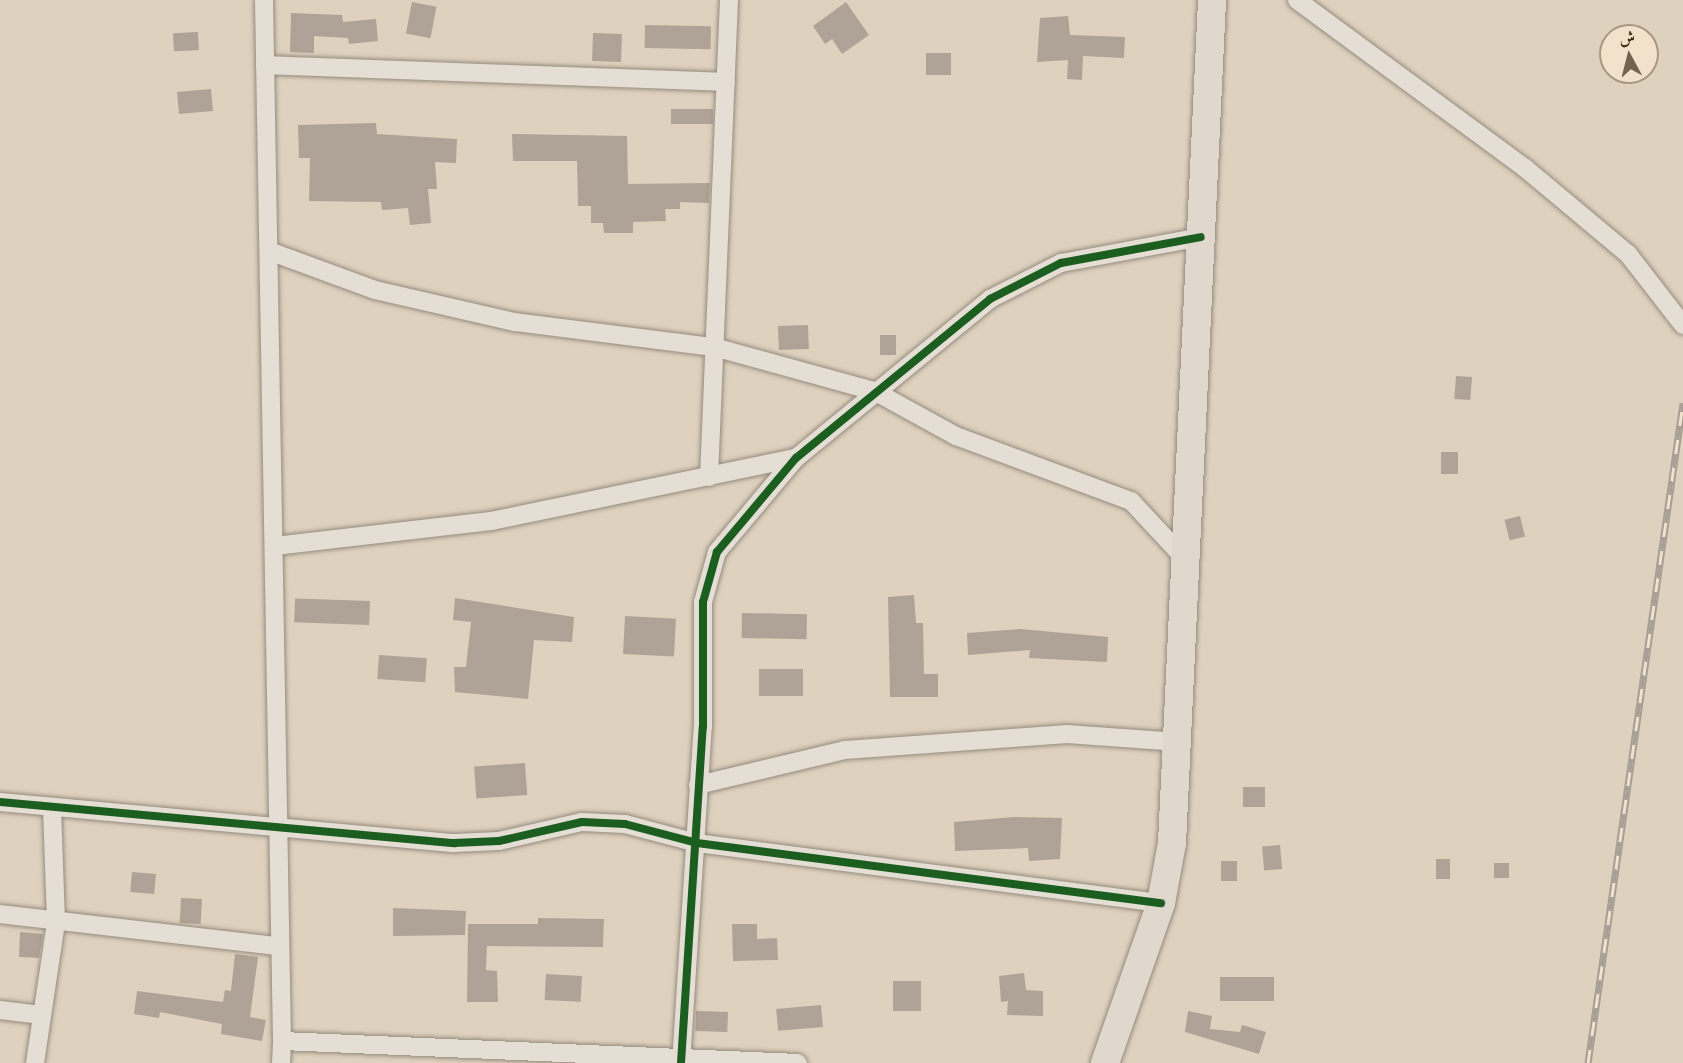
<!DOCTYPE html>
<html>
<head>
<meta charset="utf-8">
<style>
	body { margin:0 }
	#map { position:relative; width:1683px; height:1063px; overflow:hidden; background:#ded1be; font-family:"EB Garamond",Amiri,serif }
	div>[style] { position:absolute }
	.building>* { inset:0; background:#aea396; transform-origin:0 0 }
	.roads { filter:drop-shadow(0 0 2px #958b7d) drop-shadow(0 0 2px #958b7d) }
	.street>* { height:18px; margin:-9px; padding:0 9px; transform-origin:9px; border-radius:9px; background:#e5ded4 }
	.primary>* { height:28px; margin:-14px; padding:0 14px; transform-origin:14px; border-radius:14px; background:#e0d8cd }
	.rail>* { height:7px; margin-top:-3.5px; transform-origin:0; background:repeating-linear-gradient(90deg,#f2e2cc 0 14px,#a79f95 0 28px); box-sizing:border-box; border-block:2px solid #a79f95 }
	.cycleway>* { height:8px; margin:-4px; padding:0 4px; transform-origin:4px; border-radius:4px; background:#1b5e20 }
	span { translate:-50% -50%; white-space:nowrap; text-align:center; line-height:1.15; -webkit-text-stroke:5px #f2e2cc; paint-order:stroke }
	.north { position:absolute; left:1599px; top:24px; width:60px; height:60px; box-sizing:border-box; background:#f2e2cc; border:2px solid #aa9781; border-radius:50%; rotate:353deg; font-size:16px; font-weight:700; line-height:24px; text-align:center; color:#3d2711 }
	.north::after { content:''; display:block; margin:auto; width:21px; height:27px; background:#75624e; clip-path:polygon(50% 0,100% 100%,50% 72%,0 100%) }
</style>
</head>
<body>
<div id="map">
	<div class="building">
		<div style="left:412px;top:2px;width:25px;height:32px;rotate:11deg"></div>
		<div style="clip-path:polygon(846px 2px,869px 35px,842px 54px,832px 39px,825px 44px,813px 26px)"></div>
		<div style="clip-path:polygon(291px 13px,342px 15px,343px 22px,376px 19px,378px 41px,349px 44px,348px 38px,314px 36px,314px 53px,290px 52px)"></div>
		<div style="clip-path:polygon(1068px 16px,1070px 35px,1125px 37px,1124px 58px,1083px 56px,1082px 80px,1067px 79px,1068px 60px,1037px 62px,1040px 18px)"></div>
		<div style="left:645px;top:25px;width:66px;height:23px;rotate:1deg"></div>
		<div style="left:198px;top:32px;width:18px;height:25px;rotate:87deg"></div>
		<div style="left:593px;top:33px;width:29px;height:28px;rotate:2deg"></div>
		<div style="left:951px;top:53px;width:22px;height:25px;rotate:90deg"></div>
		<div style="left:211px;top:89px;width:22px;height:34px;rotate:85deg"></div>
		<div style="left:713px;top:109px;width:15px;height:42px;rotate:90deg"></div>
		<div style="clip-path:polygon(376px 123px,377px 134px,457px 139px,456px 163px,435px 162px,437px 189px,428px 189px,431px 223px,410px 225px,408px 208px,382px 210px,381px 202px,309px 201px,310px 158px,299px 158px,298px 125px)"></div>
		<div style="clip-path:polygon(512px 134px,627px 136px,628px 184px,710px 183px,709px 203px,680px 202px,680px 209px,665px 209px,666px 221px,633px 222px,633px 233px,604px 233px,603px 223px,591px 223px,591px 206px,578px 206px,577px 161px,513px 161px)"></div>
		<div style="left:808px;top:325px;width:24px;height:30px;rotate:88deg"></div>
		<div style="left:896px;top:335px;width:20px;height:16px;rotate:90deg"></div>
		<div style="left:1456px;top:376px;width:16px;height:23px;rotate:4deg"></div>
		<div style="left:1441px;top:452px;width:17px;height:22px"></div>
		<div style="left:1520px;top:516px;width:21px;height:16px;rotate:76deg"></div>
		<div style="clip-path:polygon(914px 595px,916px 623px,923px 623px,924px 674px,938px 674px,938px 697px,890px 697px,888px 597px)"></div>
		<div style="clip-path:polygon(455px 598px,574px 617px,572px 642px,534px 640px,528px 699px,455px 692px,454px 667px,466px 667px,471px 622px,453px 620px)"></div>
		<div style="left:370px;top:601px;width:24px;height:75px;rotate:92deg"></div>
		<div style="left:742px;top:613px;width:65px;height:25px;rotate:1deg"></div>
		<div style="left:625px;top:616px;width:51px;height:38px;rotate:3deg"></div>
		<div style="clip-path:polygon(1020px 629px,1108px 637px,1107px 662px,1029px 658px,1030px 650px,968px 655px,967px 633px)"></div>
		<div style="left:379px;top:655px;width:48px;height:24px;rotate:4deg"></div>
		<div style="left:759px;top:669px;width:44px;height:27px"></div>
		<div style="left:525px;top:763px;width:32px;height:51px;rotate:86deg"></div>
		<div style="left:1243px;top:787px;width:22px;height:20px"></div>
		<div style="clip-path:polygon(1014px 817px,1062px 818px,1060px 859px,1029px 861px,1028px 848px,955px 851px,954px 822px)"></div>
		<div style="left:1280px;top:845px;width:24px;height:18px;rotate:85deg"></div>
		<div style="left:1436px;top:859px;width:14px;height:20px"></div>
		<div style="left:1237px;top:861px;width:20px;height:16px;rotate:90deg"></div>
		<div style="left:1494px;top:863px;width:15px;height:15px"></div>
		<div style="left:132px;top:872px;width:24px;height:20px;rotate:5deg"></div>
		<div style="left:181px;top:898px;width:21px;height:25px;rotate:3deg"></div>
		<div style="clip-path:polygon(393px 908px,466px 911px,465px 935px,393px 936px)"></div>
		<div style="clip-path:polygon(538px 918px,604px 919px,603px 947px,487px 946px,486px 970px,497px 971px,498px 1002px,467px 1002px,468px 924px,538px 924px)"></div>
		<div style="clip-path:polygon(732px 924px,757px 924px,757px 939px,777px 938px,778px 960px,733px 961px)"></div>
		<div style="clip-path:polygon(20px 932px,43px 934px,39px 958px,19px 957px)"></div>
		<div style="clip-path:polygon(235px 954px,258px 957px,250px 1017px,266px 1020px,262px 1041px,221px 1034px,222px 1024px,160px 1012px,159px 1018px,134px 1014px,137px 991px,223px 1002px,225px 990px,231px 991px)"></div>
		<div style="clip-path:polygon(1024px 973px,1026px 990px,1043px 991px,1043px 1016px,1007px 1015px,1008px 1001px,1001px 1002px,999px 976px)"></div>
		<div style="left:546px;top:974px;width:36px;height:26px;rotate:3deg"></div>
		<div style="left:1220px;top:977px;width:54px;height:24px"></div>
		<div style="left:893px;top:981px;width:28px;height:30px"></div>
		<div style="left:821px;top:1005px;width:22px;height:45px;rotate:85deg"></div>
		<div style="left:696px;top:1011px;width:32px;height:20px;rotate:2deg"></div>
		<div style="clip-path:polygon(1188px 1011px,1212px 1016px,1210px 1029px,1240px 1032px,1242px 1025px,1266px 1032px,1259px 1054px,1185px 1032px)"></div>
	</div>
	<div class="roads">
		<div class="street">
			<div style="left:264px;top:0;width:1041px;rotate:89.01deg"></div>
			<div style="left:1297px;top:0;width:283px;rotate:36.4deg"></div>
			<div style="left:1525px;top:168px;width:134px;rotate:39.9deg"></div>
			<div style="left:1628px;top:254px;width:90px;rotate:52.2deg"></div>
			<div style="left:265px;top:65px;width:461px;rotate:2.1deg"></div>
			<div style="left:269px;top:251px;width:113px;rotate:20.2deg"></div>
			<div style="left:375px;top:290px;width:144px;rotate:12.9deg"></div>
			<div style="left:515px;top:322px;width:201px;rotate:7.2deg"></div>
			<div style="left:714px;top:347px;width:166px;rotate:15.4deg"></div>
			<div style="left:874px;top:391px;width:94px;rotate:28.8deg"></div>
			<div style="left:956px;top:436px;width:187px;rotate:20.4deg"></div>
			<div style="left:1131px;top:501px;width:81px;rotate:47deg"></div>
			<div style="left:709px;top:477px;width:477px;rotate:-87.6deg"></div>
			<div style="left:275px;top:546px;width:217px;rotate:-6.6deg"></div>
			<div style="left:491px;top:521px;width:311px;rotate:-11.7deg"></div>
			<div style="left:698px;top:785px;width:151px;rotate:-13.4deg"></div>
			<div style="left:845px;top:750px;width:223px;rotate:-4.1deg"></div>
			<div style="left:1067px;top:734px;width:112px;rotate:4.1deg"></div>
			<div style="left:0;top:802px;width:456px;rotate:5.2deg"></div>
			<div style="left:454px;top:843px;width:45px;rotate:-2.5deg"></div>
			<div style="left:499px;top:841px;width:85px;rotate:-12.9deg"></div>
			<div style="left:582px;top:822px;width:43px;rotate:2.7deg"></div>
			<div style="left:625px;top:824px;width:74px;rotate:14.8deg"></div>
			<div style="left:697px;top:843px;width:468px;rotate:7.4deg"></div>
			<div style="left:0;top:914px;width:279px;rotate:6.6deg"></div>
			<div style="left:0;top:1010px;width:42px;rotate:6.8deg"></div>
			<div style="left:35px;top:1063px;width:143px;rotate:-81.5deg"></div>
			<div style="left:56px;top:922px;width:113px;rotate:-92deg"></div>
			<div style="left:281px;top:1063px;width:22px;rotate:-87deg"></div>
			<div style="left:282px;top:1041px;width:516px;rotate:2.44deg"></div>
			<div style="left:681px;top:1063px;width:337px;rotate:-86.3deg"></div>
			<div style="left:703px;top:727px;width:125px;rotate:-90deg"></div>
			<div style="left:703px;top:602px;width:52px;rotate:-74.4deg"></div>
			<div style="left:717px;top:552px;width:123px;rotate:-50deg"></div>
			<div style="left:796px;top:458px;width:251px;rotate:-39.3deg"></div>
			<div style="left:990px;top:299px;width:80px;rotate:-26.9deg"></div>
			<div style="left:1061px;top:263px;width:142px;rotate:-10.5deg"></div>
		</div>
		<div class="primary">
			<div style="left:1105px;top:1063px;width:170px;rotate:-70.7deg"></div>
			<div style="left:1161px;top:903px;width:61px;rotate:-79.6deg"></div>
			<div style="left:1172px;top:843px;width:844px;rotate:-87.28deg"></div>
		</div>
	</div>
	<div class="rail">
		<div style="left:1588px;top:1063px;width:667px;rotate:-81.81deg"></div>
	</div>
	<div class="cycleway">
		<div style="left:0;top:802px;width:456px;rotate:5.2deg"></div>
		<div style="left:454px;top:843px;width:45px;rotate:-2.5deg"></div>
		<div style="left:499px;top:841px;width:85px;rotate:-12.9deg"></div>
		<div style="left:582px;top:822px;width:43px;rotate:2.7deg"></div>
		<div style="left:625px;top:824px;width:74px;rotate:14.8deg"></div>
		<div style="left:697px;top:843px;width:468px;rotate:7.4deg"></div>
		<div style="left:681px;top:1063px;width:337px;rotate:-86.3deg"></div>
		<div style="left:703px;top:727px;width:125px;rotate:-90deg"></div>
		<div style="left:703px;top:602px;width:52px;rotate:-74.4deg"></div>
		<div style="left:717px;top:552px;width:123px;rotate:-50deg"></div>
		<div style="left:796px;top:458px;width:251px;rotate:-39.3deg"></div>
		<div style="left:990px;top:299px;width:80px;rotate:-26.9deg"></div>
		<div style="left:1061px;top:263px;width:142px;rotate:-10.5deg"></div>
	</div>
	<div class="north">ش</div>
</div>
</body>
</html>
